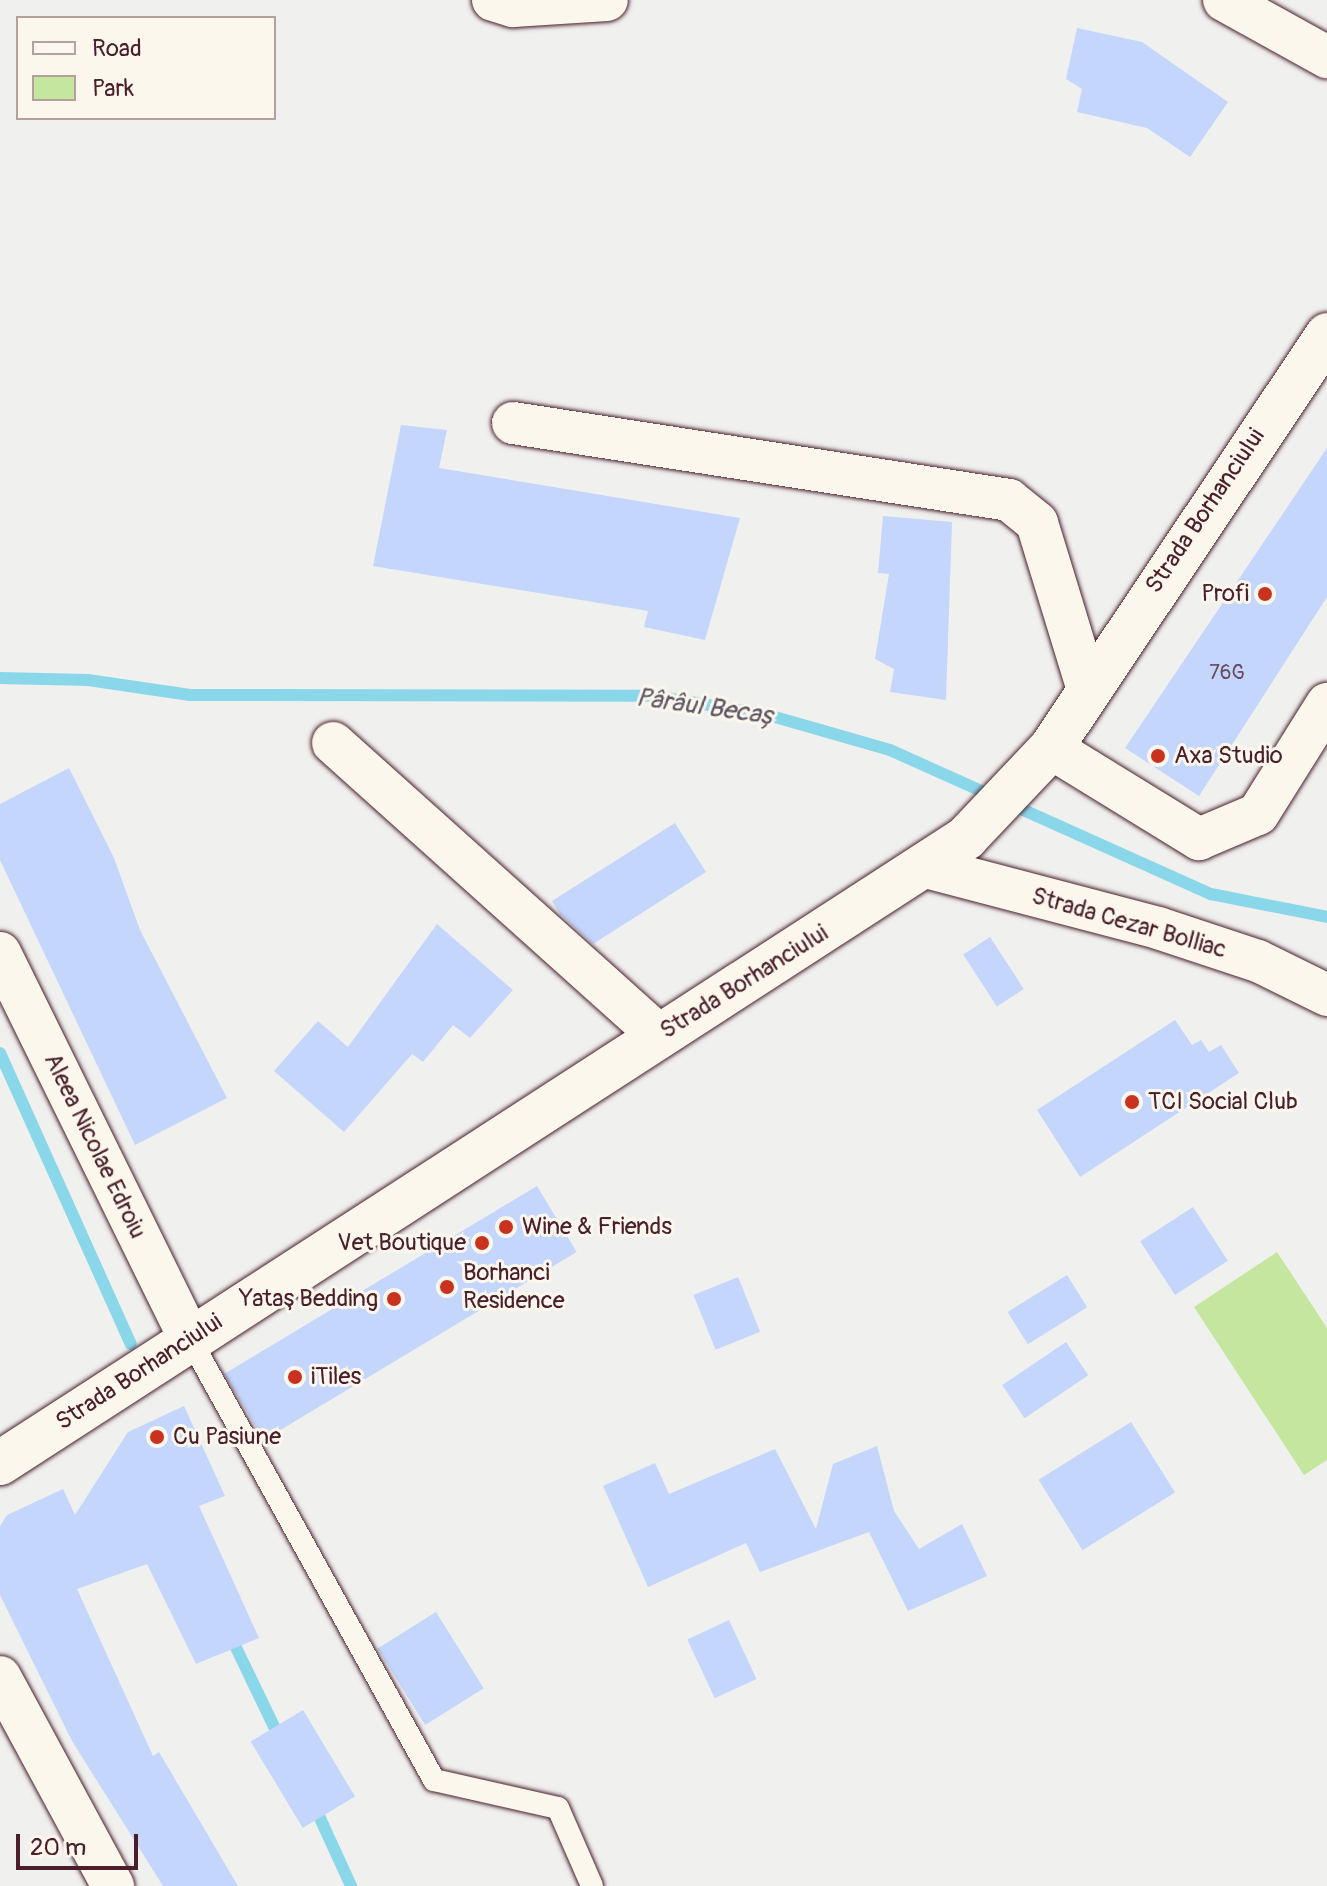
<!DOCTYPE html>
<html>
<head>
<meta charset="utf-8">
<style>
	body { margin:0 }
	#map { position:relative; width:1327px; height:1886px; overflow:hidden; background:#f0f0ef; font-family:Pangolin,sans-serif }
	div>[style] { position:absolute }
	.green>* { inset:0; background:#c4e69f }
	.stream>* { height:12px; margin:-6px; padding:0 6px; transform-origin:6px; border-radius:6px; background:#8ad7ea }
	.building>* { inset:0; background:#c4d6fc; transform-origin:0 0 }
	.roads { filter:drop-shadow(0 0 2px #4a1f2b) drop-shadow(0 0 2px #4a1f2b) }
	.service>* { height:22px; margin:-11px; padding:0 11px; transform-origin:11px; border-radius:11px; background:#fbf7ec }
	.minor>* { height:42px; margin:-21px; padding:0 21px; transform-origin:21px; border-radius:21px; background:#fbf7ec }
	.secondary>* { height:44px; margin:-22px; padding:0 22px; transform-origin:22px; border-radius:22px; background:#fbf7ec }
	.dots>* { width:22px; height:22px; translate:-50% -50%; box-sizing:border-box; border:4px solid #fbf7ec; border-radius:50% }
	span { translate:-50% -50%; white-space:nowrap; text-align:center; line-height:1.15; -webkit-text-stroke:6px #fbf7ec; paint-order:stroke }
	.number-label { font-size:20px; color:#684d5f }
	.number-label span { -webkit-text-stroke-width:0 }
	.street-label { font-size:24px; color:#4a1f2b }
	.poi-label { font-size:24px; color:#4a1f2b }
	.right { translate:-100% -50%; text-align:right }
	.left { translate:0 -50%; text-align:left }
	.water-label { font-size:26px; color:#5d5664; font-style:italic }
	.legend { position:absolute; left:16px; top:16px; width:260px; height:104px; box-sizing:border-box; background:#fbf7ec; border:2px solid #b4a19f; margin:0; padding:10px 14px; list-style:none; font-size:24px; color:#4a1f2b }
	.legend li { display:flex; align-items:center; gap:16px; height:40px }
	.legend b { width:40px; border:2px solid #b4a19f }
	.scale { position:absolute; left:16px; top:1834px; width:122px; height:36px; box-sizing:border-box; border:4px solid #4a1f2b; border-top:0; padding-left:10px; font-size:24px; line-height:28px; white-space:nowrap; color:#4a1f2b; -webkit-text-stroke:6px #fbf7ec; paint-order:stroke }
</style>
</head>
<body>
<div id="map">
	<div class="green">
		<div style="clip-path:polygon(1277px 1252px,1327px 1328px,1327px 1460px,1304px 1475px,1194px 1307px)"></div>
	</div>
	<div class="stream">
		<div style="left:0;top:678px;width:88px;rotate:1.3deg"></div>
		<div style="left:88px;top:680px;width:103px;rotate:8.4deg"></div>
		<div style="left:190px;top:695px;width:465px;rotate:0.1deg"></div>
		<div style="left:655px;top:696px;width:115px;rotate:9.5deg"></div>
		<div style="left:768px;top:715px;width:127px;rotate:16deg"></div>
		<div style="left:890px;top:750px;width:352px;rotate:24.2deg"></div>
		<div style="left:1211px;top:894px;width:118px;rotate:11.2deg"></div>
		<div style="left:0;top:1053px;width:319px;rotate:65.8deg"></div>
		<div style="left:229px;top:1633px;width:118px;rotate:64.3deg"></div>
		<div style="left:314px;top:1805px;width:89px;rotate:65.4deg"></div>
	</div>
	<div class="building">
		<div style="clip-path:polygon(1077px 28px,1142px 42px,1228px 102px,1190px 157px,1147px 128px,1077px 112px,1082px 89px,1066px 79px)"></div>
		<div style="clip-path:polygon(401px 425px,447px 430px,439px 468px,740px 518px,705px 640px,644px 627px,648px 611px,373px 566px)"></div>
		<div style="clip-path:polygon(1327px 448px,1327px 597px,1199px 796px,1125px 748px)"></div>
		<div style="clip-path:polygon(883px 516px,952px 522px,946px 700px,890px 692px,894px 669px,875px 659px,889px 574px,878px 573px)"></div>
		<div style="clip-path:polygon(69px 768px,114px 858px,140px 930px,227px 1098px,135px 1145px,0 860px,0 804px)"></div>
		<div style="clip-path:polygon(675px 823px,706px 872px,593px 944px,560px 914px,552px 901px)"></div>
		<div style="clip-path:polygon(437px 924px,513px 990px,470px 1038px,453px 1025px,423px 1062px,412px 1054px,344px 1132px,274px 1071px,318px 1021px,348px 1047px)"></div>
		<div style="left:990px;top:937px;width:62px;height:32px;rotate:57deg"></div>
		<div style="clip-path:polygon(1175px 1020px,1192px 1045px,1201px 1040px,1209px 1052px,1221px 1045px,1239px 1073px,1080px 1177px,1037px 1110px)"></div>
		<div style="left:537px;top:1186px;width:77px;height:365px;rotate:59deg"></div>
		<div style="left:1193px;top:1207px;width:64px;height:63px;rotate:57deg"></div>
		<div style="left:1067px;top:1275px;width:38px;height:70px;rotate:58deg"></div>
		<div style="left:738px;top:1277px;width:59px;height:48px;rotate:68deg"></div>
		<div style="left:1066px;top:1342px;width:40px;height:77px;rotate:56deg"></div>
		<div style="clip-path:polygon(184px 1406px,225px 1496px,199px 1506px,259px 1638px,196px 1664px,147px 1564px,77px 1589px,153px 1756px,159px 1752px,238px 1886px,163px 1886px,72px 1741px,0 1595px,0 1526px,7px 1515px,63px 1489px,75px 1515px,128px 1432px)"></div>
		<div style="left:1131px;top:1422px;width:83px;height:109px;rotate:58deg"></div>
		<div style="clip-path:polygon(877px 1446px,894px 1511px,919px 1549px,962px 1524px,987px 1576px,908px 1611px,869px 1532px,760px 1572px,746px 1543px,648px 1587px,603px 1486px,655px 1463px,669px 1494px,775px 1449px,816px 1529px,833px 1464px)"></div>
		<div style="left:436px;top:1612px;width:90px;height:69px;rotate:58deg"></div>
		<div style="left:729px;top:1620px;width:65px;height:46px;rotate:65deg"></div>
		<div style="left:303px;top:1710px;width:101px;height:61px;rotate:59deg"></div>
	</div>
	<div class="roads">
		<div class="service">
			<div style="left:190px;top:1339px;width:504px;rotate:61.04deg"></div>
			<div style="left:434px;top:1780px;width:127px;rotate:12.7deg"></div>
			<div style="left:558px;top:1808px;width:85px;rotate:66.4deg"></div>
		</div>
		<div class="minor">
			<div style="left:493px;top:0;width:21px;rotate:17deg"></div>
			<div style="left:513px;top:6px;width:94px;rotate:-3.7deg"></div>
			<div style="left:1224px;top:0;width:118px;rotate:29deg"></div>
			<div style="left:513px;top:423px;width:502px;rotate:8.82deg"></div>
			<div style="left:1009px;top:500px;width:36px;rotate:39deg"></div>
			<div style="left:1037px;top:523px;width:171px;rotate:73deg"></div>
			<div style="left:333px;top:743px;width:439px;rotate:41.9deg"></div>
			<div style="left:1051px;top:748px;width:174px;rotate:31.6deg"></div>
			<div style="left:1199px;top:839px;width:64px;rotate:-23deg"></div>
			<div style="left:1258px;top:814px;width:130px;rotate:-57.9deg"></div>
			<div style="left:926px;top:867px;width:240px;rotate:14.7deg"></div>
			<div style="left:1158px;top:928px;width:105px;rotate:18.3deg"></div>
			<div style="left:1258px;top:961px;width:77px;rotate:26.2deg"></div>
			<div style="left:0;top:953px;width:430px;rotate:63.8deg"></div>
			<div style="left:0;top:1677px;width:238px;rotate:61.6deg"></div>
		</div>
		<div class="secondary">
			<div style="left:0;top:1463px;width:1151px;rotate:-32.9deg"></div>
			<div style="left:966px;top:838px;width:124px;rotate:-46.6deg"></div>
			<div style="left:1051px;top:748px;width:497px;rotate:-56.2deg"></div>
		</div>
	</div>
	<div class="dots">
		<div style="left:1265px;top:594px;background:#c8321e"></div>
		<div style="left:1158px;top:756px;background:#c8321e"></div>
		<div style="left:1132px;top:1102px;background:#c8321e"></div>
		<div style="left:506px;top:1227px;background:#c8321e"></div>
		<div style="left:482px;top:1243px;background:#c8321e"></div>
		<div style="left:447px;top:1287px;background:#c8321e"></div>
		<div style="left:394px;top:1299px;background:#c8321e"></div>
		<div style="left:295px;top:1377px;background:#c8321e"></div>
		<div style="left:157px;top:1437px;background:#c8321e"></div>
	</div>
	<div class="number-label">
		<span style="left:1227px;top:672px">76G</span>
	</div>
	<div class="street-label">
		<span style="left:1205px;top:511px;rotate:-56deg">Strada Borhanciului</span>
		<span style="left:1129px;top:923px;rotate:16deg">Strada Cezar Bolliac</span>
		<span style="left:744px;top:982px;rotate:-32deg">Strada Borhanciului</span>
		<span style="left:95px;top:1146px;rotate:64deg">Aleea Nicolae Edroiu</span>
		<span style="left:139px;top:1372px;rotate:-33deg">Strada Borhanciului</span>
	</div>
	<div class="poi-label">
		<span class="right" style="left:1249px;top:594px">Profi</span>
		<span class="left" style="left:1174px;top:756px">Axa Studio</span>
		<span class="left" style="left:1148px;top:1102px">TCI Social Club</span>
		<span class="left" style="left:522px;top:1227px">Wine &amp; Friends</span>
		<span class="right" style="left:466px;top:1243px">Vet Boutique</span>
		<span class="left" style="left:463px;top:1287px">Borhanci<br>Residence</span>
		<span class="right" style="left:378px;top:1299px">Yataş Bedding</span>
		<span class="left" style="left:311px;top:1377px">iTiles</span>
		<span class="left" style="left:173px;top:1437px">Cu Pasiune</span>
	</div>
	<div class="water-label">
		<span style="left:706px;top:708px;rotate:8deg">Pârâul Becaș</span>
	</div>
	<ul class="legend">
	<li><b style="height:10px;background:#fbf7ec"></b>Road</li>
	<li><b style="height:22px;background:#c4e69f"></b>Park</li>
	</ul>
	<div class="scale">20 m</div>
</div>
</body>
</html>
